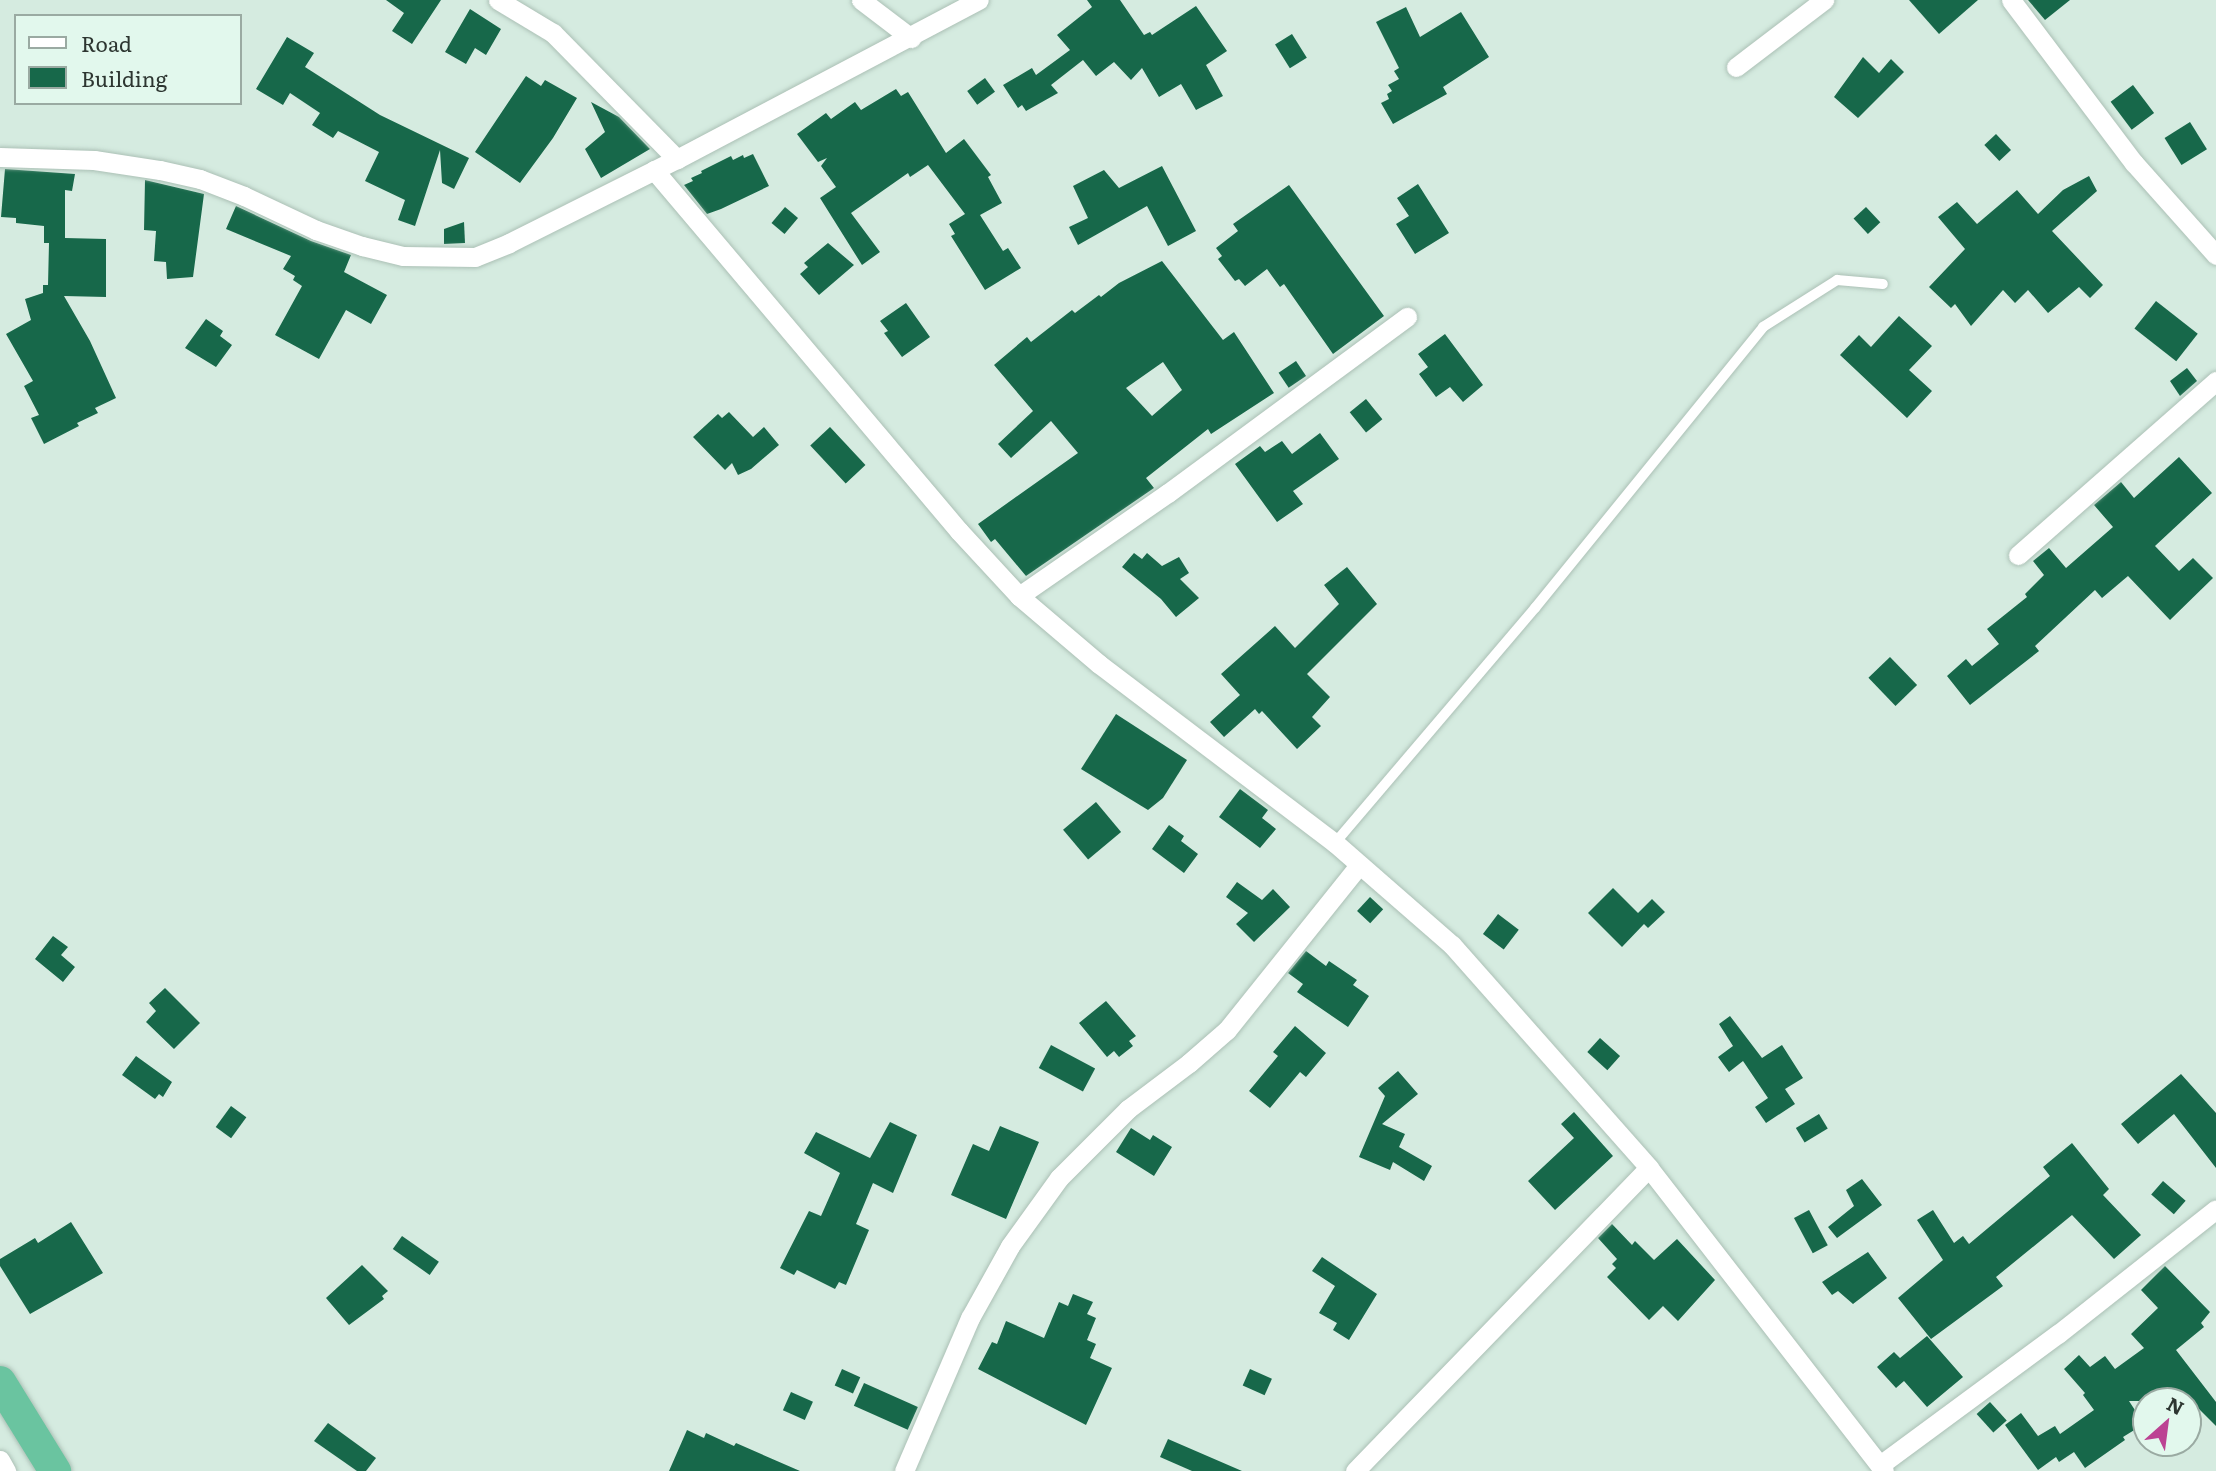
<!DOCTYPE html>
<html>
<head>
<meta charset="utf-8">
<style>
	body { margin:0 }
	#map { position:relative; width:2216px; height:1471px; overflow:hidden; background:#d5ebe0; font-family:Literata,serif }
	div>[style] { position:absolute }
	.building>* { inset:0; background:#17684a; transform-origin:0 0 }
	.roads { filter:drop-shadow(0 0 2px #abc0b5) drop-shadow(0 0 2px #abc0b5) }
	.service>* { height:10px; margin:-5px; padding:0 5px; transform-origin:5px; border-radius:5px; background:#fff }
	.minor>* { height:19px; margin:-9.5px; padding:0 9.5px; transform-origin:9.5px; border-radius:9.5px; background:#fff }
	.trunk>* { height:32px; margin:-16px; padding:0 16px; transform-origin:16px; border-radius:16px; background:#6ac4a0 }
	span { translate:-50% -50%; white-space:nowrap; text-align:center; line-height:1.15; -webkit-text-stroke:7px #e2f8ed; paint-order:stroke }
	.legend { position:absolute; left:14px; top:14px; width:228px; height:91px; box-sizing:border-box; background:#e2f8ed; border:2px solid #9aaaa2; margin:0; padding:9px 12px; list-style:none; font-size:21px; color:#2d3631 }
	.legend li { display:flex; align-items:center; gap:14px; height:35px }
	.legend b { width:35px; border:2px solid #9aaaa2 }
	.north { position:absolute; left:2132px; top:1387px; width:70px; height:70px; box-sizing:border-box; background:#e2f8ed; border:2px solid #9aaaa2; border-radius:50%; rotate:28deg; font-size:19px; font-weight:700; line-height:28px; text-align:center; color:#2d3631 }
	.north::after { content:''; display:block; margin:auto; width:24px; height:32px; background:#bc4293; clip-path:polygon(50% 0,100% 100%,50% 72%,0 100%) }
</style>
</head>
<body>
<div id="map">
	<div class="building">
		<div style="clip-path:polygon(386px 0,441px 0,412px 44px,392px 31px,404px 13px)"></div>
		<div style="clip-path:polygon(1087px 0,1120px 0,1144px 35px,1150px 32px,1152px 35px,1196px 6px,1227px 51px,1206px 65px,1223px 96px,1196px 110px,1181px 84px,1159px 97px,1142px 68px,1131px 80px,1114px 62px,1096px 76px,1083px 60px,1051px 85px,1058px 93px,1026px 111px,1022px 105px,1018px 108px,1003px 85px,1032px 68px,1036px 75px,1070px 50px,1057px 35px,1092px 7px)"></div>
		<div style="clip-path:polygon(1909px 0,1978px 0,1939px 34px)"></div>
		<div style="clip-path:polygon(2028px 0,2070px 0,2045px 20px)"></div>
		<div style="clip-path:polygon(1406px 7px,1420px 37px,1461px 12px,1489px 57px,1443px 87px,1447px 94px,1393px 124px,1381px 103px,1389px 99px,1387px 94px,1392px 91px,1388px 85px,1399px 79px,1394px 71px,1399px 68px,1376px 22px)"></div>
		<div style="clip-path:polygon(470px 9px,501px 29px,486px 55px,475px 48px,466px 64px,445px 52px)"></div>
		<div style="left:1292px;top:34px;width:28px;height:20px;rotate:58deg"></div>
		<div style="clip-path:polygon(287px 37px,314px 53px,305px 67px,380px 115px,469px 158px,454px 189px,442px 183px,440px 150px,415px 226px,398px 220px,405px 200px,365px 181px,379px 152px,338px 131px,333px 138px,312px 125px,320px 113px,290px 93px,283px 105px,256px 89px)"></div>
		<div style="clip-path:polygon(1863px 57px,1879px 73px,1891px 59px,1904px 72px,1858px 118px,1834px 97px)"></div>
		<div style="clip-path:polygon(526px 76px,541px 86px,545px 80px,577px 98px,553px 138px,520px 183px,475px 152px)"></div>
		<div style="left:985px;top:78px;width:17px;height:22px;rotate:54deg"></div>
		<div style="left:2133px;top:85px;width:35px;height:28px;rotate:53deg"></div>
		<div style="clip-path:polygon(896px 89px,901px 96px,908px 92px,946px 153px,964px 139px,991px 175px,988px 177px,1002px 203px,980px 215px,1003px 251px,1008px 248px,1021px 268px,985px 290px,951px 236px,955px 234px,949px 224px,965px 214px,928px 165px,910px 177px,908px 173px,851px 213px,880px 252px,862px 265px,820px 198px,836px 187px,821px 166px,827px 158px,818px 162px,797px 134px,826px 113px,831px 119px,855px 102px,861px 110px)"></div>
		<div style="clip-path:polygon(591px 102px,619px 117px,650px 149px,601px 178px,585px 149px,605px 132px)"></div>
		<div style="left:2190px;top:122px;width:32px;height:30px;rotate:58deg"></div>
		<div style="left:1996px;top:134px;width:22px;height:16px;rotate:47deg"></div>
		<div style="clip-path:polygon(753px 154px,769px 186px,721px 209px,707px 214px,684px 185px,693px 181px,691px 178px,702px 173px,701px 171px,731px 156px,733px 160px,743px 155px,744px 158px)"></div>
		<div style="clip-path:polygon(1162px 166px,1196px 231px,1168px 246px,1147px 206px,1078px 245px,1069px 227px,1088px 218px,1073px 186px,1104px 170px,1119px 188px)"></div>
		<div style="clip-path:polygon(5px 169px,75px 174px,72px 191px,65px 190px,65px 238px,106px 239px,106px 297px,64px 296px,90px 341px,116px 398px,95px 408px,98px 413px,77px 423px,79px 426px,44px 444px,31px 418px,39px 415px,24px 386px,33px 381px,6px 334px,31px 320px,25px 299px,43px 293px,43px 285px,48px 285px,49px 243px,44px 243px,44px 226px,16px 223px,16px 218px,1px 217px)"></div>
		<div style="clip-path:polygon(2089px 176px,2097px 191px,2052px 231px,2103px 285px,2090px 298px,2079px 287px,2048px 313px,2028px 290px,2015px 303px,2003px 290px,1971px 326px,1955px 304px,1951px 308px,1929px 287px,1965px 249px,1938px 217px,1957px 202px,1977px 224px,2017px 190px,2038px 214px,2063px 190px)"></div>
		<div style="clip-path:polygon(145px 180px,204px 194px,193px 277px,167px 279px,166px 262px,154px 261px,156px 231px,144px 230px)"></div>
		<div style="clip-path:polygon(1418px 184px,1449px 233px,1415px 254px,1396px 224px,1409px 216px,1397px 198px)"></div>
		<div style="clip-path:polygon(1289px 185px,1384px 316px,1333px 354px,1284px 284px,1280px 287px,1267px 269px,1245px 286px,1239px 279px,1235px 281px,1218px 259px,1222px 256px,1216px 248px,1238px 231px,1233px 224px)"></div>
		<div style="clip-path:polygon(236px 206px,311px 241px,351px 255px,344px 272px,387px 295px,371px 324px,346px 310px,319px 359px,275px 335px,302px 286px,293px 280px,295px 276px,283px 269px,291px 256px,226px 229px)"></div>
		<div style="left:785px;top:207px;width:17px;height:21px;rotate:40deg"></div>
		<div style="left:1866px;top:207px;width:21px;height:17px;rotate:47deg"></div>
		<div style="clip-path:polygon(464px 222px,465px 243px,444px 244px,444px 229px)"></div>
		<div style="clip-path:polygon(828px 243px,854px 265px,819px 295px,800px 274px,808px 267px,804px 263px)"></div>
		<div style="clip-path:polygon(evenodd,1162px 261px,1223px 340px,1234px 332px,1274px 393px,1211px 434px,1208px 429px,1146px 478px,1154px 488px,1026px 576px,995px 539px,991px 542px,978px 524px,1078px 453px,1051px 421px,1011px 458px,998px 444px,1033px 411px,994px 365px,1027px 337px,1031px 342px,1072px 310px,1075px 313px,1099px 295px,1101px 297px,1119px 283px,1162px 261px,1163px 362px,1182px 390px,1152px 416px,1126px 388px,1163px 362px)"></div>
		<div style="left:2156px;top:301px;width:53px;height:35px;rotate:38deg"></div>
		<div style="clip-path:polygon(906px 303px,930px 337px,902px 357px,884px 333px,888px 331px,880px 321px)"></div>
		<div style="clip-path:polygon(1899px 316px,1932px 346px,1909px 370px,1932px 391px,1907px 418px,1840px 355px,1859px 335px,1871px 347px)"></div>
		<div style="clip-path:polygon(206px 319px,223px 331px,220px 336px,232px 345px,216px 367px,185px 348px)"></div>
		<div style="clip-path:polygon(1445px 334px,1483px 385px,1463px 402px,1450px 387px,1436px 397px,1419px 374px,1428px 367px,1418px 354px)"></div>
		<div style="left:1296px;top:361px;width:18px;height:21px;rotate:56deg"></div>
		<div style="clip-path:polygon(2187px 368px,2197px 381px,2180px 396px,2170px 381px)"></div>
		<div style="left:1366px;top:399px;width:26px;height:21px;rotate:51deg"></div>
		<div style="clip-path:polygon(729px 412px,753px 437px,764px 427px,779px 445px,751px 469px,738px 475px,732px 463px,725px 470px,693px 437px,718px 414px,722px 418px)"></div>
		<div style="left:830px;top:427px;width:52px;height:27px;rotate:47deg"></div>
		<div style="clip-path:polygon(1320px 433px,1339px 459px,1293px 491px,1303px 504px,1277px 522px,1235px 464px,1260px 446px,1265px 452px,1282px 441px,1292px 454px)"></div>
		<div style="clip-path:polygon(2179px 457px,2212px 493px,2155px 546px,2179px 571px,2193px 558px,2213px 578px,2170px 620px,2128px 576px,2102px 598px,2095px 590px,2035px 646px,2039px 651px,1970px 705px,1947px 676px,1966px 659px,1972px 666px,1999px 644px,1987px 629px,2027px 597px,2025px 594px,2044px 575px,2033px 561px,2049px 548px,2066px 568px,2113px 527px,2094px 505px,2121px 482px,2134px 498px)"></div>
		<div style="clip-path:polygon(1134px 553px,1142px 559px,1147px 553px,1162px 566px,1179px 557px,1189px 573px,1180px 579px,1199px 598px,1176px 617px,1161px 599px,1122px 567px)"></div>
		<div style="clip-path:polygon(1347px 567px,1377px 604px,1307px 674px,1330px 697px,1312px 717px,1321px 726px,1297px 749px,1262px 711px,1259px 714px,1255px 709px,1224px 737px,1210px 722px,1240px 695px,1221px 674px,1275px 626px,1295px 648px,1339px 604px,1324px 585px)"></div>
		<div style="left:1890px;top:657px;width:39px;height:30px;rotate:46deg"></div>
		<div style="clip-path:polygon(1116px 714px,1187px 760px,1163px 798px,1148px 810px,1081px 769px)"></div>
		<div style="clip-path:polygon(1240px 789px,1268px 810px,1262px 818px,1276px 829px,1260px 848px,1219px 817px)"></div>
		<div style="left:1096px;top:802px;width:39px;height:43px;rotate:50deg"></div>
		<div style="clip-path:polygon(1169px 825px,1184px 836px,1181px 841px,1198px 854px,1184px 873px,1152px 849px)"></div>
		<div style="clip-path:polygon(1237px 882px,1262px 900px,1273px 889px,1290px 907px,1254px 942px,1236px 924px,1248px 913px,1226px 897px)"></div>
		<div style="clip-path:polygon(1613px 888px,1638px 913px,1652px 899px,1665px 912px,1648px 928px,1644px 924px,1622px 947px,1588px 913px)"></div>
		<div style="left:1370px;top:897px;width:18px;height:19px;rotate:43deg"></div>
		<div style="left:1498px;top:914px;width:26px;height:25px;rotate:37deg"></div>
		<div style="clip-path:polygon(53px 936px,68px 947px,61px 955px,75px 967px,63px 982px,35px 959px)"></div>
		<div style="clip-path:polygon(1306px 951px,1326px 966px,1329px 961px,1357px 980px,1353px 985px,1369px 996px,1348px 1027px,1297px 992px,1303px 984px,1288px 973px)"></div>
		<div style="clip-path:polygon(165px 988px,200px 1023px,174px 1049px,146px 1022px,156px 1011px,149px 1003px)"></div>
		<div style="clip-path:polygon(1106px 1001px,1136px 1036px,1129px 1041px,1133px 1046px,1119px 1057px,1114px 1051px,1107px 1057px,1079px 1023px)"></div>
		<div style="clip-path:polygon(1730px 1016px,1762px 1058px,1782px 1045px,1803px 1078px,1785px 1089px,1795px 1104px,1766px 1123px,1755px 1107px,1768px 1098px,1743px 1061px,1729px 1072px,1718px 1057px,1733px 1046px,1719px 1024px)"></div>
		<div style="clip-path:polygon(1295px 1026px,1326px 1053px,1306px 1077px,1300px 1072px,1270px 1108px,1249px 1091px,1278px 1056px,1273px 1052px)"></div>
		<div style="left:1600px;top:1038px;width:27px;height:19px;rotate:42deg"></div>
		<div style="left:1051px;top:1045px;width:50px;height:26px;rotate:28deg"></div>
		<div style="clip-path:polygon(136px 1056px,172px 1082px,163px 1097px,159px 1094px,155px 1099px,122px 1075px)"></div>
		<div style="clip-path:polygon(1398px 1071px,1418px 1094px,1382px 1124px,1405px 1134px,1399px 1147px,1432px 1166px,1424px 1181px,1393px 1162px,1390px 1170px,1359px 1157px,1385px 1096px,1378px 1088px)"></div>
		<div style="clip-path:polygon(2181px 1074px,2216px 1113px,2216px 1168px,2174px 1114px,2138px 1144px,2121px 1124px)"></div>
		<div style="left:231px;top:1106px;width:19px;height:26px;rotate:36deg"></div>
		<div style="clip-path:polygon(1574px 1112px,1613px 1156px,1555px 1210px,1528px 1181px,1574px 1138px,1561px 1124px)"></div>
		<div style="left:1819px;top:1114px;width:17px;height:27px;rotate:59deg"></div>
		<div style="clip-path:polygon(890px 1122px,917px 1135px,893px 1193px,873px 1183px,856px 1224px,869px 1230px,846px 1285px,839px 1282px,835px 1289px,797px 1270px,794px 1275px,780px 1268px,809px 1211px,821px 1216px,840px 1173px,804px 1153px,816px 1132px,870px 1158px)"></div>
		<div style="clip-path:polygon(1000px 1126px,1039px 1142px,1006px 1219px,951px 1195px,973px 1144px,989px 1151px)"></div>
		<div style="clip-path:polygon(1131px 1128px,1150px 1140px,1153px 1135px,1172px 1147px,1154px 1176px,1116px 1152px)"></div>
		<div style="clip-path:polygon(2072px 1143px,2109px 1189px,2103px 1195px,2141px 1235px,2114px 1259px,2072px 1215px,1996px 1277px,2003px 1286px,1931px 1339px,1898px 1298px,1943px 1260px,1917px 1220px,1933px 1210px,1954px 1243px,1963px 1236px,1969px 1244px,2050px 1176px,2043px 1167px)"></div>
		<div style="clip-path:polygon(1862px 1179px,1882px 1205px,1837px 1238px,1828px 1227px,1854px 1206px,1846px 1190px)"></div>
		<div style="left:2163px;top:1181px;width:30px;height:18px;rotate:41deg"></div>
		<div style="left:1809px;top:1210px;width:40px;height:17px;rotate:62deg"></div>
		<div style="clip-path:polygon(71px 1222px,103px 1273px,30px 1314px,0 1266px,0 1259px,35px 1238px,38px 1243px)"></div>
		<div style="clip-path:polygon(1612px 1224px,1632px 1245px,1635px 1241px,1654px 1260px,1677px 1239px,1715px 1280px,1678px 1321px,1663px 1306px,1649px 1320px,1607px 1277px,1616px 1268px,1612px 1264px,1617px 1259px,1598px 1238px)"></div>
		<div style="left:402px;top:1236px;width:45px;height:16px;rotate:35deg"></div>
		<div style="clip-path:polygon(1868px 1252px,1887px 1278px,1853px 1304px,1838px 1291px,1832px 1295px,1822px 1282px)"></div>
		<div style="clip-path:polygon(1322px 1257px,1377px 1294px,1349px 1340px,1333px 1330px,1337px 1323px,1319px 1313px,1335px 1286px,1312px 1271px)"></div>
		<div style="clip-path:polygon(362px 1265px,388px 1291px,382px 1296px,384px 1299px,349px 1325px,326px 1298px)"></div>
		<div style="clip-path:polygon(2165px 1266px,2210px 1312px,2201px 1323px,2204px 1327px,2176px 1350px,2216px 1402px,2216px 1426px,2191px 1401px,2129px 1401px,2144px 1424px,2123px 1437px,2125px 1440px,2085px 1468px,2074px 1452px,2059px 1462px,2056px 1457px,2038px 1470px,2005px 1425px,2021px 1413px,2038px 1436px,2055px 1426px,2060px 1434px,2094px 1410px,2083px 1395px,2085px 1393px,2064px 1369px,2079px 1355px,2090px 1367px,2105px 1356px,2115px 1369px,2144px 1348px,2131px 1334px,2158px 1308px,2141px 1290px)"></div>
		<div style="clip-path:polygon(1073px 1294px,1093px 1302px,1087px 1314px,1096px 1318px,1087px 1340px,1096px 1344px,1090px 1358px,1112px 1368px,1086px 1425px,978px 1369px,992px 1342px,997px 1344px,1006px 1321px,1044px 1338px,1059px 1302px,1068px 1306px)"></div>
		<div style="clip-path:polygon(1927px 1336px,1963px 1377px,1927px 1407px,1904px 1381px,1896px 1388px,1877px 1367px,1894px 1352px,1900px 1358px)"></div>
		<div style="left:842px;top:1369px;width:20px;height:18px;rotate:24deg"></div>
		<div style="left:1250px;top:1369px;width:24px;height:18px;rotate:24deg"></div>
		<div style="left:864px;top:1383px;width:59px;height:25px;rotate:24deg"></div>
		<div style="left:791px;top:1392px;width:24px;height:20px;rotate:24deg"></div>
		<div style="left:1990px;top:1402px;width:25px;height:18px;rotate:48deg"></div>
		<div style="clip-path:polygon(328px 1423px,376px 1458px,366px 1471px,357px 1471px,314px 1441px)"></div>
		<div style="clip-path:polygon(687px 1430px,704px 1438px,706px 1433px,734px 1446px,736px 1443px,800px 1471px,669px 1471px)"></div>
		<div style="clip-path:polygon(1168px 1439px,1242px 1471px,1192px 1471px,1160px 1457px)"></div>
	</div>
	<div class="roads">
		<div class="service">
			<div style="left:1335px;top:843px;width:309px;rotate:-49.6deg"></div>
			<div style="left:1535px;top:608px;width:362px;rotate:-50.9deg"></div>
			<div style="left:1763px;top:327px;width:88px;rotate:-32.4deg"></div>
			<div style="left:1837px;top:280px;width:46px;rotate:5deg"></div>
		</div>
		<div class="minor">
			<div style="left:498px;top:0;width:64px;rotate:31deg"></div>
			<div style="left:553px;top:33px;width:177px;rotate:45.5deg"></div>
			<div style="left:861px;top:0;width:63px;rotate:37.2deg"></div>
			<div style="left:2011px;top:0;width:204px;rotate:53deg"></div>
			<div style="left:2134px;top:163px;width:123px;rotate:48.3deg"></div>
			<div style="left:1736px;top:67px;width:111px;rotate:-37.3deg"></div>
			<div style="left:0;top:157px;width:94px;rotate:1.8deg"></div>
			<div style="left:94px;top:160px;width:67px;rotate:8.6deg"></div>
			<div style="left:160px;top:170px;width:41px;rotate:12.7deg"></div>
			<div style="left:200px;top:179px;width:47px;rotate:21.1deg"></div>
			<div style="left:244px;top:196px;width:80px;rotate:25.3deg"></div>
			<div style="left:316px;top:230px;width:49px;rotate:19.2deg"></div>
			<div style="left:362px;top:246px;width:42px;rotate:13.7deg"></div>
			<div style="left:403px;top:256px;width:72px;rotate:0.8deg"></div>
			<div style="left:475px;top:257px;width:37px;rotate:-22deg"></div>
			<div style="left:509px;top:243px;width:188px;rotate:-26.6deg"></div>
			<div style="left:677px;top:159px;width:341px;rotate:-27.8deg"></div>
			<div style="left:654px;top:170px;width:473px;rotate:49.8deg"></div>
			<div style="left:959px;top:531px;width:88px;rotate:47.3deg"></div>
			<div style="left:1019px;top:596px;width:105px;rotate:40.4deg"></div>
			<div style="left:1099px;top:664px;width:296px;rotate:37.2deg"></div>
			<div style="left:1335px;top:843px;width:155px;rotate:41.1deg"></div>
			<div style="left:1452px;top:945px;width:298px;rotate:48.5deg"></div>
			<div style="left:1649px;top:1168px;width:383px;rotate:52.2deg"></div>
			<div style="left:2018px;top:555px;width:264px;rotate:-41.3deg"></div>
			<div style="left:1019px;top:596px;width:181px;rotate:-34.7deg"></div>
			<div style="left:1168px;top:493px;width:297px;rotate:-36.4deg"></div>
			<div style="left:0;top:1460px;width:13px;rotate:61deg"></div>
			<div style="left:1880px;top:1465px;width:221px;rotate:-36.4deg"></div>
			<div style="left:2058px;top:1334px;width:201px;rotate:-38.3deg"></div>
			<div style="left:904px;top:1471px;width:167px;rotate:-66.7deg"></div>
			<div style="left:970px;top:1318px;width:82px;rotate:-60.9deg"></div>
			<div style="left:1010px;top:1246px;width:84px;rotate:-54.2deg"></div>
			<div style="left:1059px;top:1178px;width:98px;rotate:-45deg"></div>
			<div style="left:1128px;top:1109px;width:76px;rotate:-37deg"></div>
			<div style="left:1189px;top:1063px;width:50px;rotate:-41deg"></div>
			<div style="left:1227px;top:1030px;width:211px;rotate:-51.3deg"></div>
			<div style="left:1355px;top:1471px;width:422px;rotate:-45.9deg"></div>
		</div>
		<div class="trunk">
			<div style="left:0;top:1382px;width:105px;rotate:58.3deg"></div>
		</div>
	</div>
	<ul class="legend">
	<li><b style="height:9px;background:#fff"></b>Road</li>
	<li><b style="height:19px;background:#17684a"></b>Building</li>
	</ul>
	<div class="north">N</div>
</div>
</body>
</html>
